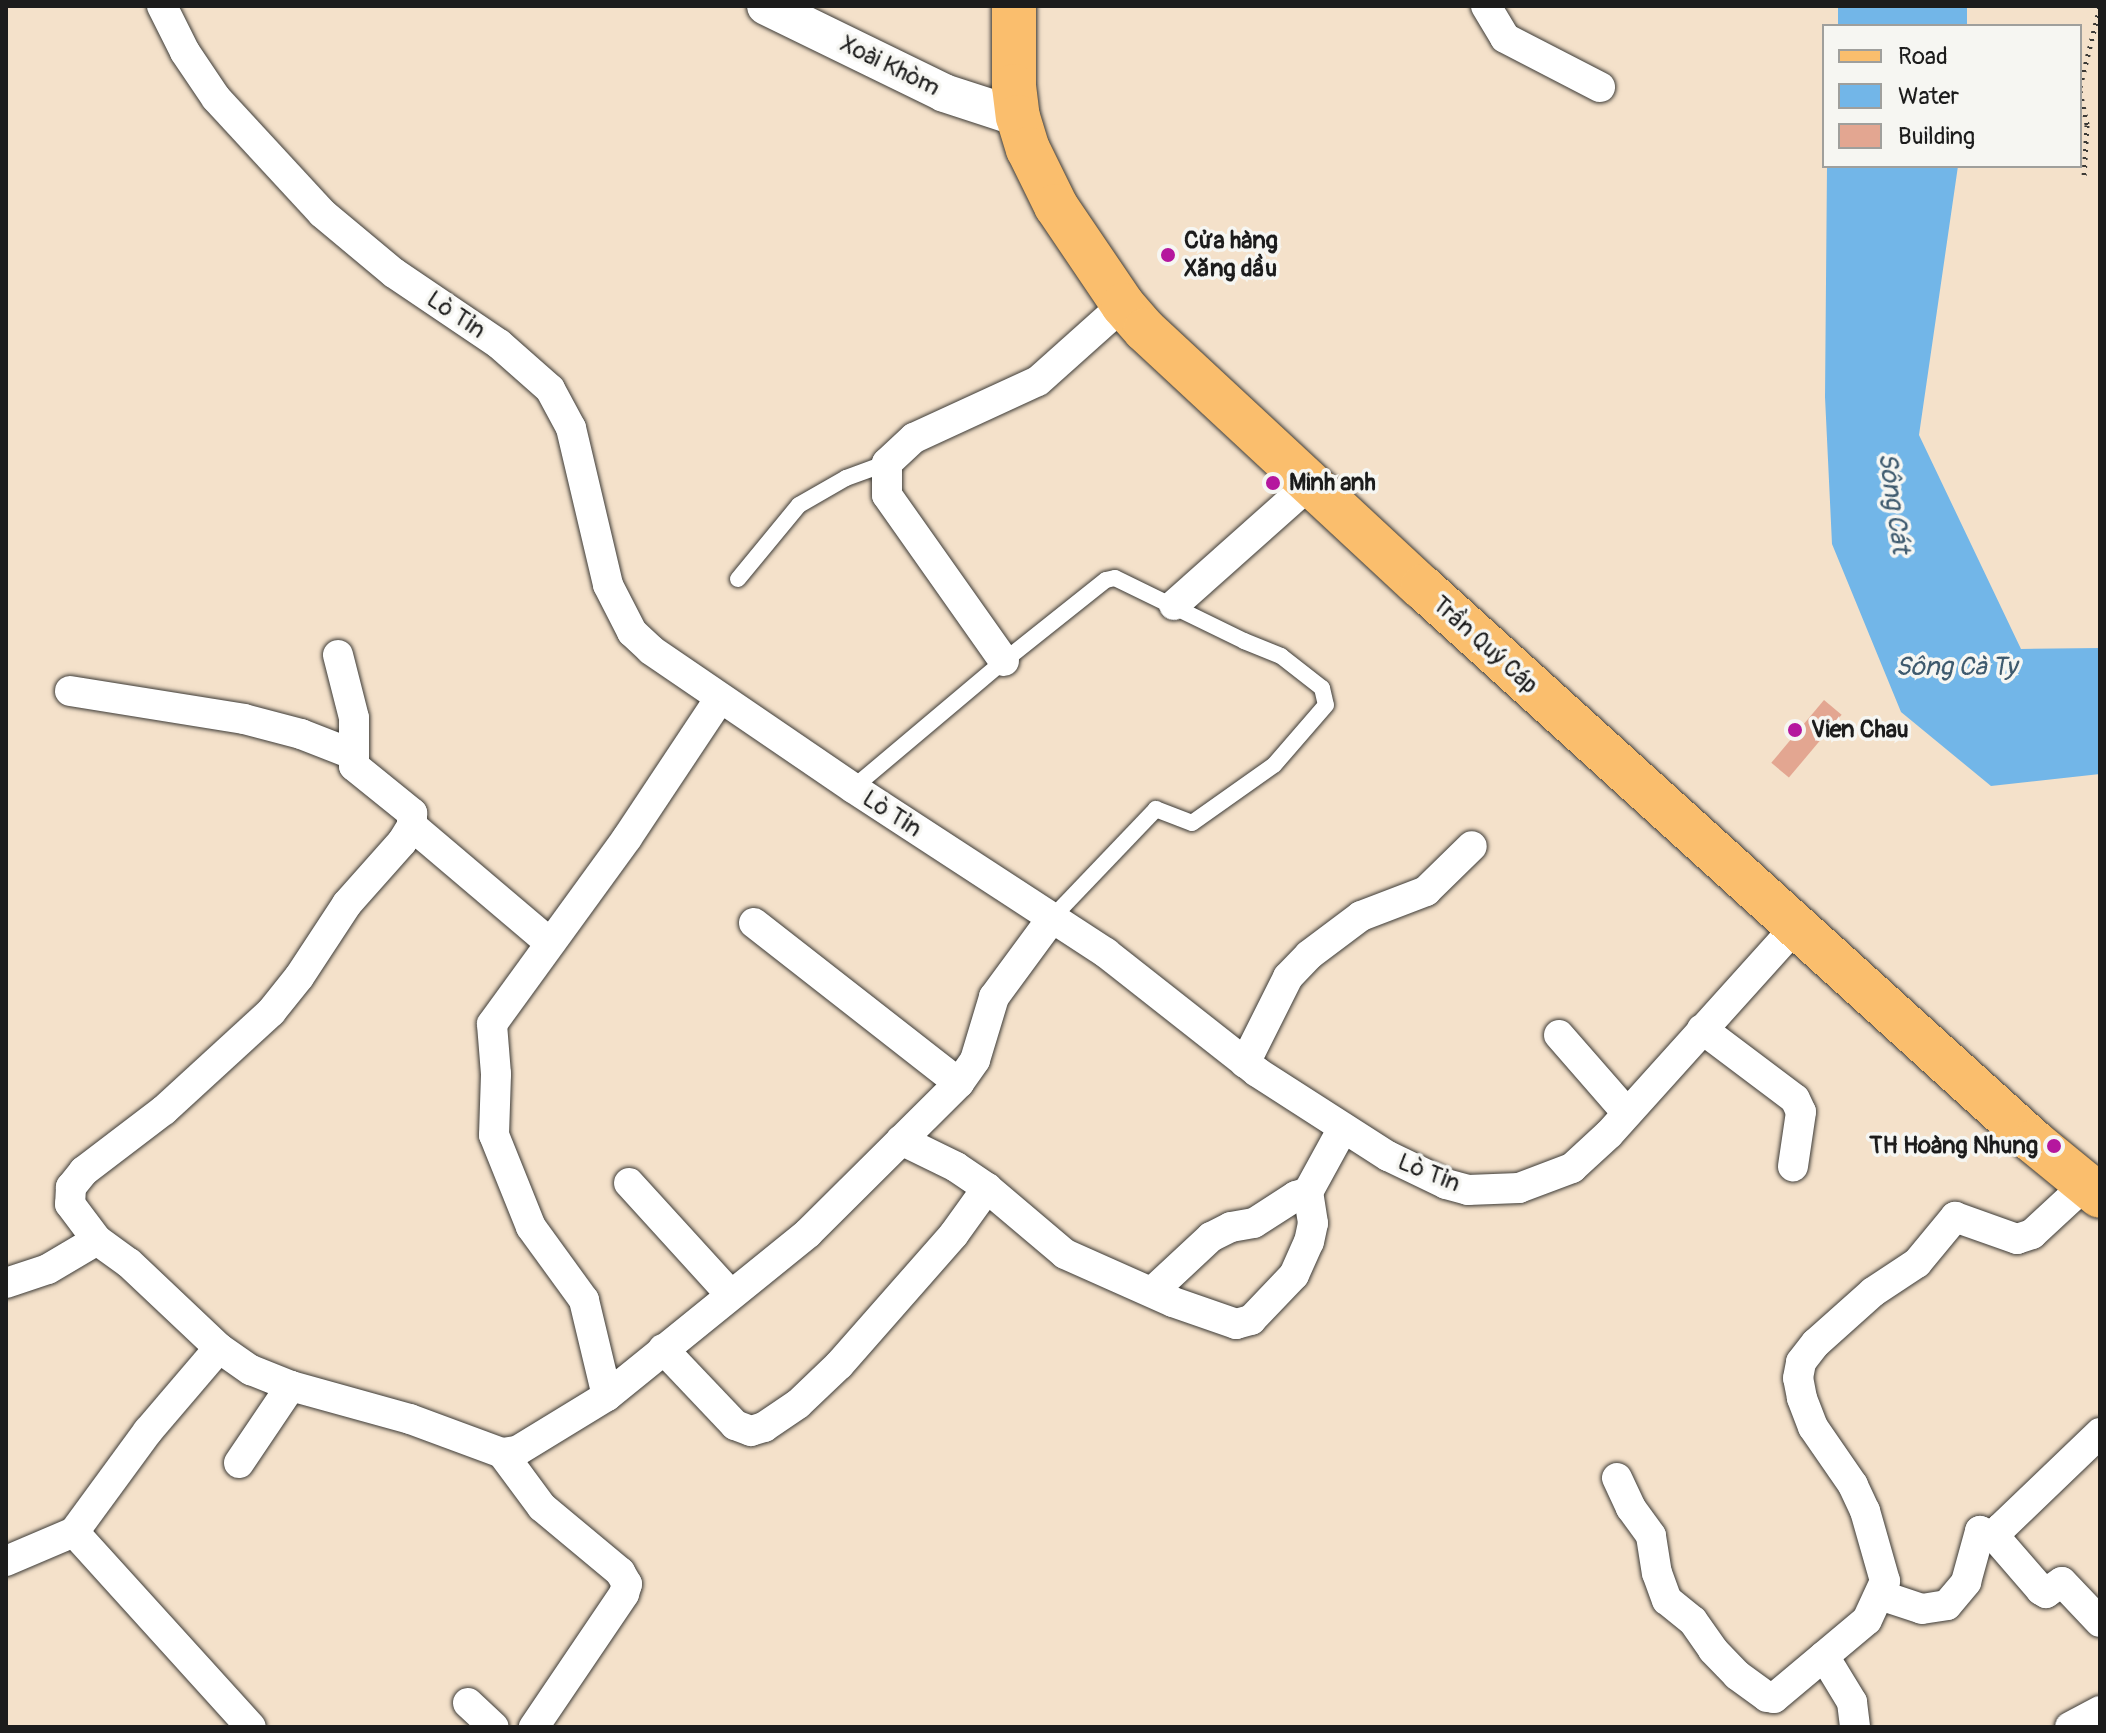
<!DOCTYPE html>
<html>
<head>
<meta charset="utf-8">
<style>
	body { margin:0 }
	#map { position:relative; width:2106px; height:1733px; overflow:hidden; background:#f4e1ca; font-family:Pangolin,sans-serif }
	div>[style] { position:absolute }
	.water>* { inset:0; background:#72b6e8; transform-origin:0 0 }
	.building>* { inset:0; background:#e3a691; transform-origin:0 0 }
	.path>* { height:5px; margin-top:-2.5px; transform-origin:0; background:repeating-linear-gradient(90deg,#3c3a36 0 2px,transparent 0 8px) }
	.roads { filter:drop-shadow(0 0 2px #3c3a36) drop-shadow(0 0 2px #3c3a36) }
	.service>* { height:16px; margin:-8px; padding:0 8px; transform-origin:8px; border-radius:8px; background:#fff }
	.minor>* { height:30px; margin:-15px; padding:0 15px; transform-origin:15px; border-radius:15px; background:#fff }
	.tertiary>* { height:38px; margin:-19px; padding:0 19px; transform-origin:19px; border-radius:19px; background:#fff }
	.primary>* { height:44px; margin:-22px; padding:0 22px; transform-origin:22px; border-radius:22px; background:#fabe6d }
	.dots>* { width:22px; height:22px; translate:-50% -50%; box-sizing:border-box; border:4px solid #f6f6f2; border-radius:50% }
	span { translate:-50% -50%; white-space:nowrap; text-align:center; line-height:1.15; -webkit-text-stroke:7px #f6f6f2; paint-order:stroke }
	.street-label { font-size:24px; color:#1c1c1c }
	.poi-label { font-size:24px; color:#1c1c1c; font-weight:700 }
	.left { translate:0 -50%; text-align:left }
	.right { translate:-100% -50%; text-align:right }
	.water-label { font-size:26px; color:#3e5a6e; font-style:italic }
	.frame { position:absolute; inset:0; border:8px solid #1c1c1c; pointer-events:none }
	.legend { position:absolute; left:1822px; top:24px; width:260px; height:144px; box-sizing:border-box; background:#f6f6f2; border:2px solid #9f9f9c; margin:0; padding:10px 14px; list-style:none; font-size:24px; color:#1c1c1c }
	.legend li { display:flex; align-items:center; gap:16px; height:40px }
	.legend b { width:40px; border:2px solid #9f9f9c }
</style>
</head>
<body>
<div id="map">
	<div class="water">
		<div style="left:1838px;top:6px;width:129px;height:20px"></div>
		<div style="clip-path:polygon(1827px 166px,1958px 166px,1919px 435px,2021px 649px,2100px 648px,2100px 774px,1991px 786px,1901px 712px,1832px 544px,1825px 397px)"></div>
	</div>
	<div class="building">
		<div style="left:1824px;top:700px;width:23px;height:82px;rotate:40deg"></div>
	</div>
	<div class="path">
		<div style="left:2080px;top:87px;width:83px;rotate:-76.1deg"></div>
		<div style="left:2080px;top:91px;width:35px;rotate:78deg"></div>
		<div style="left:2087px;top:125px;width:52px;rotate:93.3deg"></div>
	</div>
	<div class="roads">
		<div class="service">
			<div style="left:738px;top:579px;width:96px;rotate:-50.5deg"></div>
			<div style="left:799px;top:505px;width:54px;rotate:-29.9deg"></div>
			<div style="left:846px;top:478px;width:44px;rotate:-20.1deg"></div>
			<div style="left:853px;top:788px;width:197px;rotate:-40.1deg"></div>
			<div style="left:1004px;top:661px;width:130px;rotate:-38.5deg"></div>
			<div style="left:1106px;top:580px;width:9px;rotate:-13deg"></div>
			<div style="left:1115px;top:578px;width:144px;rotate:26deg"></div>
			<div style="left:1244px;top:641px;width:40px;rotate:22deg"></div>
			<div style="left:1281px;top:656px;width:52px;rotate:38deg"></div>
			<div style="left:1322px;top:688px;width:17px;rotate:77deg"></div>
			<div style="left:1326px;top:705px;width:79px;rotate:130.9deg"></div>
			<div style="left:1274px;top:765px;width:100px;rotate:144.7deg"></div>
			<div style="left:1192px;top:823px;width:39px;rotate:-159deg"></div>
			<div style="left:1156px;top:809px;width:151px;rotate:133.7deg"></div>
		</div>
		<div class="minor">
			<div style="left:162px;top:6px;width:51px;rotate:63.4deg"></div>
			<div style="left:185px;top:52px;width:55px;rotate:56deg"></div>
			<div style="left:216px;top:98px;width:156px;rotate:47.3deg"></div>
			<div style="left:322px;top:213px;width:94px;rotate:39.8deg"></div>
			<div style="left:394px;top:273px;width:127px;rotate:34.1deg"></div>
			<div style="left:499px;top:344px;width:68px;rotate:41.4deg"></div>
			<div style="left:550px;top:389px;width:44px;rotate:61.7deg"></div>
			<div style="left:571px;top:428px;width:161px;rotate:76.7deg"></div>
			<div style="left:608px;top:585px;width:53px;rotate:62.9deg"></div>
			<div style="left:632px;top:632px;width:26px;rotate:43deg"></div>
			<div style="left:651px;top:650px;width:245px;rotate:34.3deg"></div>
			<div style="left:853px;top:788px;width:302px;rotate:33.1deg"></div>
			<div style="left:1106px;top:953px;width:192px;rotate:38.2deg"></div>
			<div style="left:1257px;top:1072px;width:156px;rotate:32.7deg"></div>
			<div style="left:1388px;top:1156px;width:64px;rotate:25.8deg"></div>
			<div style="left:1446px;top:1184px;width:23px;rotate:15deg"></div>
			<div style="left:1468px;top:1190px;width:51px;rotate:-2.2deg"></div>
			<div style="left:1519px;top:1188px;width:57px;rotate:-20.7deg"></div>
			<div style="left:1572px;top:1168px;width:50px;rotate:-42.6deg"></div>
			<div style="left:1609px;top:1134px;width:280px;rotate:-48deg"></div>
			<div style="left:1486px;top:6px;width:37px;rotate:59deg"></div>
			<div style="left:1505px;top:38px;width:107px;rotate:27.3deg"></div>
			<div style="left:1174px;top:605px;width:182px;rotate:-41.7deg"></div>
			<div style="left:338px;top:655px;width:65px;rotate:75.7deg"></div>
			<div style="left:354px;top:718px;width:48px;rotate:90deg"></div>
			<div style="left:354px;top:766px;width:75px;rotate:39deg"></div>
			<div style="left:412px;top:813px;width:13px;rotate:90deg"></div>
			<div style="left:412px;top:826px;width:19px;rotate:122deg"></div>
			<div style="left:402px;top:842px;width:83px;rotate:131.6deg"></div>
			<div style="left:347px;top:904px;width:87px;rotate:123.3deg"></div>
			<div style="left:299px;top:977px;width:45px;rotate:128.7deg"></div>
			<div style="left:271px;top:1012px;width:145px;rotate:137.5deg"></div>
			<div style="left:164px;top:1110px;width:101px;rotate:142.7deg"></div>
			<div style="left:84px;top:1171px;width:21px;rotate:129deg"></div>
			<div style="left:71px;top:1187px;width:17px;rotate:93deg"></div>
			<div style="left:70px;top:1204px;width:45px;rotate:53.1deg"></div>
			<div style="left:97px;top:1240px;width:39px;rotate:36deg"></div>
			<div style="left:129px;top:1263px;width:124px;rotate:43.4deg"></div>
			<div style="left:219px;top:1348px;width:39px;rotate:35deg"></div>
			<div style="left:251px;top:1370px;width:43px;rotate:21.8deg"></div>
			<div style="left:291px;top:1386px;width:123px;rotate:15.5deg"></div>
			<div style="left:410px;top:1419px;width:98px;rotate:20.3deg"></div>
			<div style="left:502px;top:1453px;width:15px;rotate:-8deg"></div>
			<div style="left:517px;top:1451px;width:105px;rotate:-31.4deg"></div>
			<div style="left:607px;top:1396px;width:259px;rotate:-39deg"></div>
			<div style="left:808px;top:1233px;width:213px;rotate:-44.8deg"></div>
			<div style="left:959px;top:1083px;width:28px;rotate:-55deg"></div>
			<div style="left:975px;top:1060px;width:66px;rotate:-73.2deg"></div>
			<div style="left:994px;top:997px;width:98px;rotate:-53.7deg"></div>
			<div style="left:1004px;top:661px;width:203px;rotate:-125.2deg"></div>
			<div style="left:887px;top:495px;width:32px;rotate:-90deg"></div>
			<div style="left:887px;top:463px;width:37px;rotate:-43deg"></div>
			<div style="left:914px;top:438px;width:136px;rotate:-24.7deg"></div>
			<div style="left:1038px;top:381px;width:114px;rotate:-41.8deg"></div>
			<div style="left:70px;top:691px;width:176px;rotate:9.1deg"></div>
			<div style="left:244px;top:719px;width:59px;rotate:14.7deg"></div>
			<div style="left:301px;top:734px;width:55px;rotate:21.4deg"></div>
			<div style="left:412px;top:826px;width:181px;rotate:40.3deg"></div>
			<div style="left:754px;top:923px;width:260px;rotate:38deg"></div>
			<div style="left:1702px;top:1029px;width:116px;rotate:37deg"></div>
			<div style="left:1795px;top:1099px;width:14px;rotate:65deg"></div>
			<div style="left:1801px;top:1112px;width:55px;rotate:98.4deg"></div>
			<div style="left:1559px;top:1035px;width:103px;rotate:48.9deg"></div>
			<div style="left:1245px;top:1063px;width:96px;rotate:-63.4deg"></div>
			<div style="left:1288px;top:977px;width:30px;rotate:-46deg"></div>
			<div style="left:1309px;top:955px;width:65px;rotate:-36.9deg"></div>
			<div style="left:1361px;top:916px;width:70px;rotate:-21deg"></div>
			<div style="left:1426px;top:891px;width:64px;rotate:-44.4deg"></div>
			<div style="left:901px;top:1140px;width:61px;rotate:26.1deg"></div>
			<div style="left:956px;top:1167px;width:37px;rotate:34deg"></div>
			<div style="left:987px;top:1188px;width:102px;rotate:40.2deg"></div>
			<div style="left:1065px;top:1254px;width:118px;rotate:24deg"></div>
			<div style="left:1173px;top:1302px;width:67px;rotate:19.2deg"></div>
			<div style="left:1236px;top:1324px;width:16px;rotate:-15deg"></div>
			<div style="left:1251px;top:1320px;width:62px;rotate:-46.3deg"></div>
			<div style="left:1294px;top:1275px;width:36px;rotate:-66deg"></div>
			<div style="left:1309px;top:1242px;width:19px;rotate:-78deg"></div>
			<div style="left:1313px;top:1223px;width:31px;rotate:-99deg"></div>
			<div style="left:1308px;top:1192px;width:73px;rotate:-61.3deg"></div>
			<div style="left:629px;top:1183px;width:150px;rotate:47.7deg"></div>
			<div style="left:6px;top:1283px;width:44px;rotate:-18.4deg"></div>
			<div style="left:48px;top:1269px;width:57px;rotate:-30.6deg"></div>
			<div style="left:1153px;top:1291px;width:79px;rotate:-43deg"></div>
			<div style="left:1211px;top:1237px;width:22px;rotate:-27deg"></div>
			<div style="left:1231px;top:1227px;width:23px;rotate:-10deg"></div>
			<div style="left:1254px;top:1223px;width:50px;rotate:-32.7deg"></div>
			<div style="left:1296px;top:1196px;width:13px;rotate:-18deg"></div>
			<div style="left:663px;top:1349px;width:105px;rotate:46.5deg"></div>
			<div style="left:735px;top:1425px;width:17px;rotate:21deg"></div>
			<div style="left:751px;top:1431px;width:14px;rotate:-17deg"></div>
			<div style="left:764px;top:1427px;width:41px;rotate:-34.1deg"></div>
			<div style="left:798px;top:1404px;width:57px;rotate:-43.6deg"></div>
			<div style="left:839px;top:1365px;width:174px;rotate:-48.7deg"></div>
			<div style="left:954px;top:1234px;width:57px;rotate:-54.3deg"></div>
			<div style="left:607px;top:1396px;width:99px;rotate:-103.5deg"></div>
			<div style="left:584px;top:1300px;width:90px;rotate:-126deg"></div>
			<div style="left:531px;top:1227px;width:99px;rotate:-111.9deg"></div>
			<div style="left:494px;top:1135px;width:61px;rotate:-88.1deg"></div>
			<div style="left:496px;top:1074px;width:50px;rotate:-94.6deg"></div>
			<div style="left:492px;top:1024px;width:230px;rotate:-54deg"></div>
			<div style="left:627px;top:838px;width:168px;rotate:-56.4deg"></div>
			<div style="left:2100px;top:1433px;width:137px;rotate:136.2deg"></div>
			<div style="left:2001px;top:1528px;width:11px;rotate:117deg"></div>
			<div style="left:1996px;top:1538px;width:69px;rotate:49.1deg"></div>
			<div style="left:2041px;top:1590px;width:6px;rotate:31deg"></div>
			<div style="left:2046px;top:1593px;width:19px;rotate:-35deg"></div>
			<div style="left:2062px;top:1582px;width:55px;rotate:46.5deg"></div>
			<div style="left:502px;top:1453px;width:67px;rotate:53.5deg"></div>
			<div style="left:542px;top:1507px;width:102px;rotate:39.8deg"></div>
			<div style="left:620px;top:1572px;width:14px;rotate:60deg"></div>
			<div style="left:627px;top:1584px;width:10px;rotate:107deg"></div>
			<div style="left:624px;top:1594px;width:161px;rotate:124.1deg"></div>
			<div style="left:239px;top:1463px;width:93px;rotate:-56deg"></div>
			<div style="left:1617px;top:1478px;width:33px;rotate:65deg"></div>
			<div style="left:1631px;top:1508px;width:34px;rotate:54deg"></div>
			<div style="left:1651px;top:1536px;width:37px;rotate:81deg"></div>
			<div style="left:1657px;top:1573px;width:29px;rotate:70deg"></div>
			<div style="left:1667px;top:1600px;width:33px;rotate:39deg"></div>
			<div style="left:1693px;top:1621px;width:35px;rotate:55deg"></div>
			<div style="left:1713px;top:1650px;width:35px;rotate:46deg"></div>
			<div style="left:1737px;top:1675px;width:37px;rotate:36deg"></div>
			<div style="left:1767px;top:1697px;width:7px;rotate:8deg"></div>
			<div style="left:1774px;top:1698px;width:121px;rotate:-40deg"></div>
			<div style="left:1867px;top:1620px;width:43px;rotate:-65.2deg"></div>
			<div style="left:1885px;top:1581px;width:73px;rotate:-105.9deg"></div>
			<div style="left:1865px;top:1511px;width:29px;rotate:-115deg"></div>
			<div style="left:1853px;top:1485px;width:70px;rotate:-124.6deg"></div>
			<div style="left:1813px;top:1427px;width:31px;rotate:-111deg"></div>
			<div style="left:1802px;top:1398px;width:20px;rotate:-101deg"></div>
			<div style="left:1798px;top:1378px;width:16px;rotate:-79deg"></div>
			<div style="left:1801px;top:1362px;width:24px;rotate:-52deg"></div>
			<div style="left:1816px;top:1343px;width:76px;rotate:-41.8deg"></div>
			<div style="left:1873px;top:1292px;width:53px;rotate:-33.4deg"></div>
			<div style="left:1917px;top:1263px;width:60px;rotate:-50.4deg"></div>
			<div style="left:1955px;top:1217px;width:66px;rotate:19.5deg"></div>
			<div style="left:2017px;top:1239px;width:16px;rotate:-18deg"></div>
			<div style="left:2032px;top:1234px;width:74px;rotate:-42.8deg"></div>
			<div style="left:74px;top:1532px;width:263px;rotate:47.8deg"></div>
			<div style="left:6px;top:1561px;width:74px;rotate:-23.1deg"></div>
			<div style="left:74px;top:1532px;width:125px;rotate:-53.8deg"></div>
			<div style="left:148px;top:1431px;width:109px;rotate:-49.5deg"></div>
			<div style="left:1880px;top:1595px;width:44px;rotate:18.4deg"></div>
			<div style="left:1922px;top:1609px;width:25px;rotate:-9deg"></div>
			<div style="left:1947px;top:1605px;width:30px;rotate:-50deg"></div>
			<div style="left:1966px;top:1582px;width:53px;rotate:-74.6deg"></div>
			<div style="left:1980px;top:1531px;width:17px;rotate:24deg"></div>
			<div style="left:1824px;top:1656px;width:54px;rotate:58.7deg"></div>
			<div style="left:1852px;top:1702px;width:25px;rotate:83deg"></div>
			<div style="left:468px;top:1703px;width:35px;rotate:43deg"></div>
			<div style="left:2070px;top:1727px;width:34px;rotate:-28deg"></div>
		</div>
		<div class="tertiary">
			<div style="left:766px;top:6px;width:198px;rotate:26deg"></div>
			<div style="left:944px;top:93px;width:78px;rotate:18deg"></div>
		</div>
		<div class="primary">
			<div style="left:1014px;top:6px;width:80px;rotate:90deg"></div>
			<div style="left:1014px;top:86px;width:31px;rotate:83deg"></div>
			<div style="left:1018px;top:117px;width:34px;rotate:73deg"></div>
			<div style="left:1028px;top:149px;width:64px;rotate:63.8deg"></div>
			<div style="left:1056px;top:206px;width:120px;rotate:55.9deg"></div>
			<div style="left:1123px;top:305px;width:33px;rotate:49deg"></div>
			<div style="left:1145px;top:330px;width:378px;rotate:42.9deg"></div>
			<div style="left:1422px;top:587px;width:826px;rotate:42.2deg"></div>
			<div style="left:2034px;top:1142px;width:85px;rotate:39.3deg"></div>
		</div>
	</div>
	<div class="dots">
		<div style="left:1168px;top:255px;background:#b5179e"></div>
		<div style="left:1273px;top:483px;background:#b5179e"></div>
		<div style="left:1795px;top:730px;background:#b5179e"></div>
		<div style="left:2054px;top:1146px;background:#b5179e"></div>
	</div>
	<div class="street-label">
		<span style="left:890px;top:66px;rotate:26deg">Xoài Khòm</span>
		<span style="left:456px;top:315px;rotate:34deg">Lò Tỉn</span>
		<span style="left:1485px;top:645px;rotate:42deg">Trần Quý Cáp</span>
		<span style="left:892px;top:814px;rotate:33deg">Lò Tỉn</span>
		<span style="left:1429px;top:1173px;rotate:22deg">Lò Tỉn</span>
	</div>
	<div class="poi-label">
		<span class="left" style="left:1184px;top:255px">Cửa hàng<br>Xăng dầu</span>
		<span class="left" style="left:1289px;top:483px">Minh anh</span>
		<span class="left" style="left:1811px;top:730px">Vien Chau</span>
		<span class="right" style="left:2038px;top:1146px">TH Hoàng Nhung</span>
	</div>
	<div class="water-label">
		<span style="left:1893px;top:503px;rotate:82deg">Sông Cát</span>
		<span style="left:1956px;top:668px">Sông Cà Ty</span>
	</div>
	<div class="frame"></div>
	<ul class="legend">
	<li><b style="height:10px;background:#fabe6d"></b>Road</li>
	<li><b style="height:22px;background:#72b6e8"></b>Water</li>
	<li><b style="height:22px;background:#e3a691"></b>Building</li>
	</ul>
</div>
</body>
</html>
